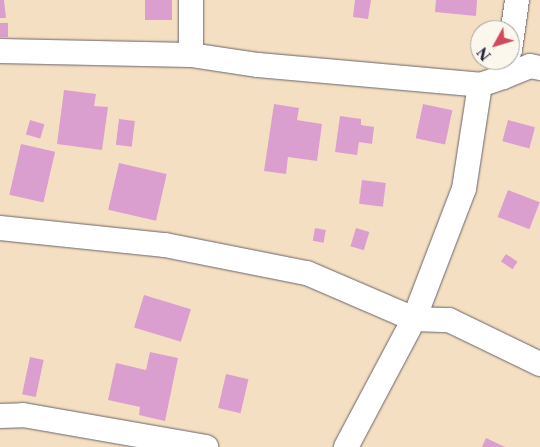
<!DOCTYPE html>
<html>
<head>
<meta charset="utf-8">
<style>
	body { margin:0 }
	#map { position:relative; width:540px; height:447px; overflow:hidden; background:#f4dfc2; font-family:"Libre Caslon Text",serif }
	div>[style] { position:absolute }
	.building>* { inset:0; background:#db9fcf; transform-origin:0 0 }
	.roads { filter:drop-shadow(0 0 1px #6c646a) drop-shadow(0 0 1px #6c646a) }
	.minor>* { height:24px; margin:-12px; padding:0 12px; transform-origin:12px; border-radius:12px; background:#fff }
	span { translate:-50% -50%; white-space:nowrap; text-align:center; line-height:1.15; -webkit-text-stroke:4px #fbf7ec; paint-order:stroke }
	.north { position:absolute; left:470px; top:20px; width:50px; height:50px; box-sizing:border-box; background:#fbf7ec; border:1px solid #a4a2a5; border-radius:50%; rotate:231deg; font-size:14px; font-weight:700; line-height:20px; text-align:center; color:#22223b }
	.north::after { content:''; display:block; margin:auto; width:18px; height:22px; background:#d1495b; clip-path:polygon(50% 0,100% 100%,50% 72%,0 100%) }
</style>
</head>
<body>
<div id="map">
	<div class="building">
		<div style="clip-path:polygon(0 0,4px 0,6px 18px,0 18px)"></div>
		<div style="left:145px;top:0;width:27px;height:20px"></div>
		<div style="clip-path:polygon(355px 0,371px 0,368px 19px,353px 17px)"></div>
		<div style="clip-path:polygon(436px 0,477px 0,476px 16px,435px 12px)"></div>
		<div style="left:0;top:23px;width:8px;height:14px"></div>
		<div style="clip-path:polygon(64px 90px,96px 94px,94px 106px,108px 107px,102px 150px,57px 144px)"></div>
		<div style="clip-path:polygon(274px 104px,299px 108px,297px 120px,322px 124px,317px 161px,288px 157px,286px 174px,264px 171px)"></div>
		<div style="left:423px;top:104px;width:30px;height:35px;rotate:12deg"></div>
		<div style="clip-path:polygon(340px 116px,361px 119px,361px 125px,374px 127px,372px 144px,359px 142px,357px 155px,335px 152px)"></div>
		<div style="left:119px;top:119px;width:16px;height:26px;rotate:7deg"></div>
		<div style="left:30px;top:120px;width:15px;height:15px;rotate:16deg"></div>
		<div style="left:508px;top:120px;width:28px;height:22px;rotate:15deg"></div>
		<div style="left:21px;top:144px;width:35px;height:52px;rotate:13deg"></div>
		<div style="left:119px;top:163px;width:49px;height:48px;rotate:13deg"></div>
		<div style="left:362px;top:180px;width:24px;height:24px;rotate:7deg"></div>
		<div style="left:508px;top:190px;width:34px;height:29px;rotate:21deg"></div>
		<div style="left:315px;top:228px;width:11px;height:13px;rotate:10deg"></div>
		<div style="left:356px;top:228px;width:14px;height:19px;rotate:17deg"></div>
		<div style="left:506px;top:254px;width:14px;height:9px;rotate:34deg"></div>
		<div style="left:144px;top:295px;width:49px;height:34px;rotate:17deg"></div>
		<div style="clip-path:polygon(150px 352px,178px 358px,165px 421px,139px 415px,140px 407px,108px 400px,116px 363px,146px 370px)"></div>
		<div style="left:30px;top:357px;width:14px;height:38px;rotate:12deg"></div>
		<div style="left:226px;top:374px;width:23px;height:35px;rotate:13deg"></div>
		<div style="clip-path:polygon(486px 438px,505px 447px,482px 447px)"></div>
	</div>
	<div class="roads">
		<div class="minor">
			<div style="left:510px;top:50px;width:50px;rotate:-82deg"></div>
			<div style="left:0;top:51px;width:191px;rotate:1.2deg"></div>
			<div style="left:191px;top:55px;width:68px;rotate:8.5deg"></div>
			<div style="left:258px;top:65px;width:223px;rotate:5.1deg"></div>
			<div style="left:191px;top:55px;width:55px;rotate:-90deg"></div>
			<div style="left:503px;top:77px;width:29px;rotate:-22deg"></div>
			<div style="left:530px;top:66px;width:10px;rotate:11deg"></div>
			<div style="left:0;top:228px;width:166px;rotate:5.9deg"></div>
			<div style="left:165px;top:245px;width:145px;rotate:11.2deg"></div>
			<div style="left:307px;top:273px;width:116px;rotate:23.3deg"></div>
			<div style="left:414px;top:319px;width:35px;rotate:2deg"></div>
			<div style="left:449px;top:320px;width:101px;rotate:25.8deg"></div>
			<div style="left:0;top:416px;width:23px;rotate:-2deg"></div>
			<div style="left:23px;top:415px;width:186px;rotate:9.9deg"></div>
			<div style="left:346px;top:447px;width:145px;rotate:-62deg"></div>
			<div style="left:414px;top:319px;width:139px;rotate:-69deg"></div>
			<div style="left:464px;top:189px;width:105px;rotate:-81.3deg"></div>
			<div style="left:480px;top:85px;width:24px;rotate:-19deg"></div>
			<div style="left:503px;top:77px;width:18px;rotate:-74deg"></div>
		</div>
	</div>
	<div class="north">N</div>
</div>
</body>
</html>
